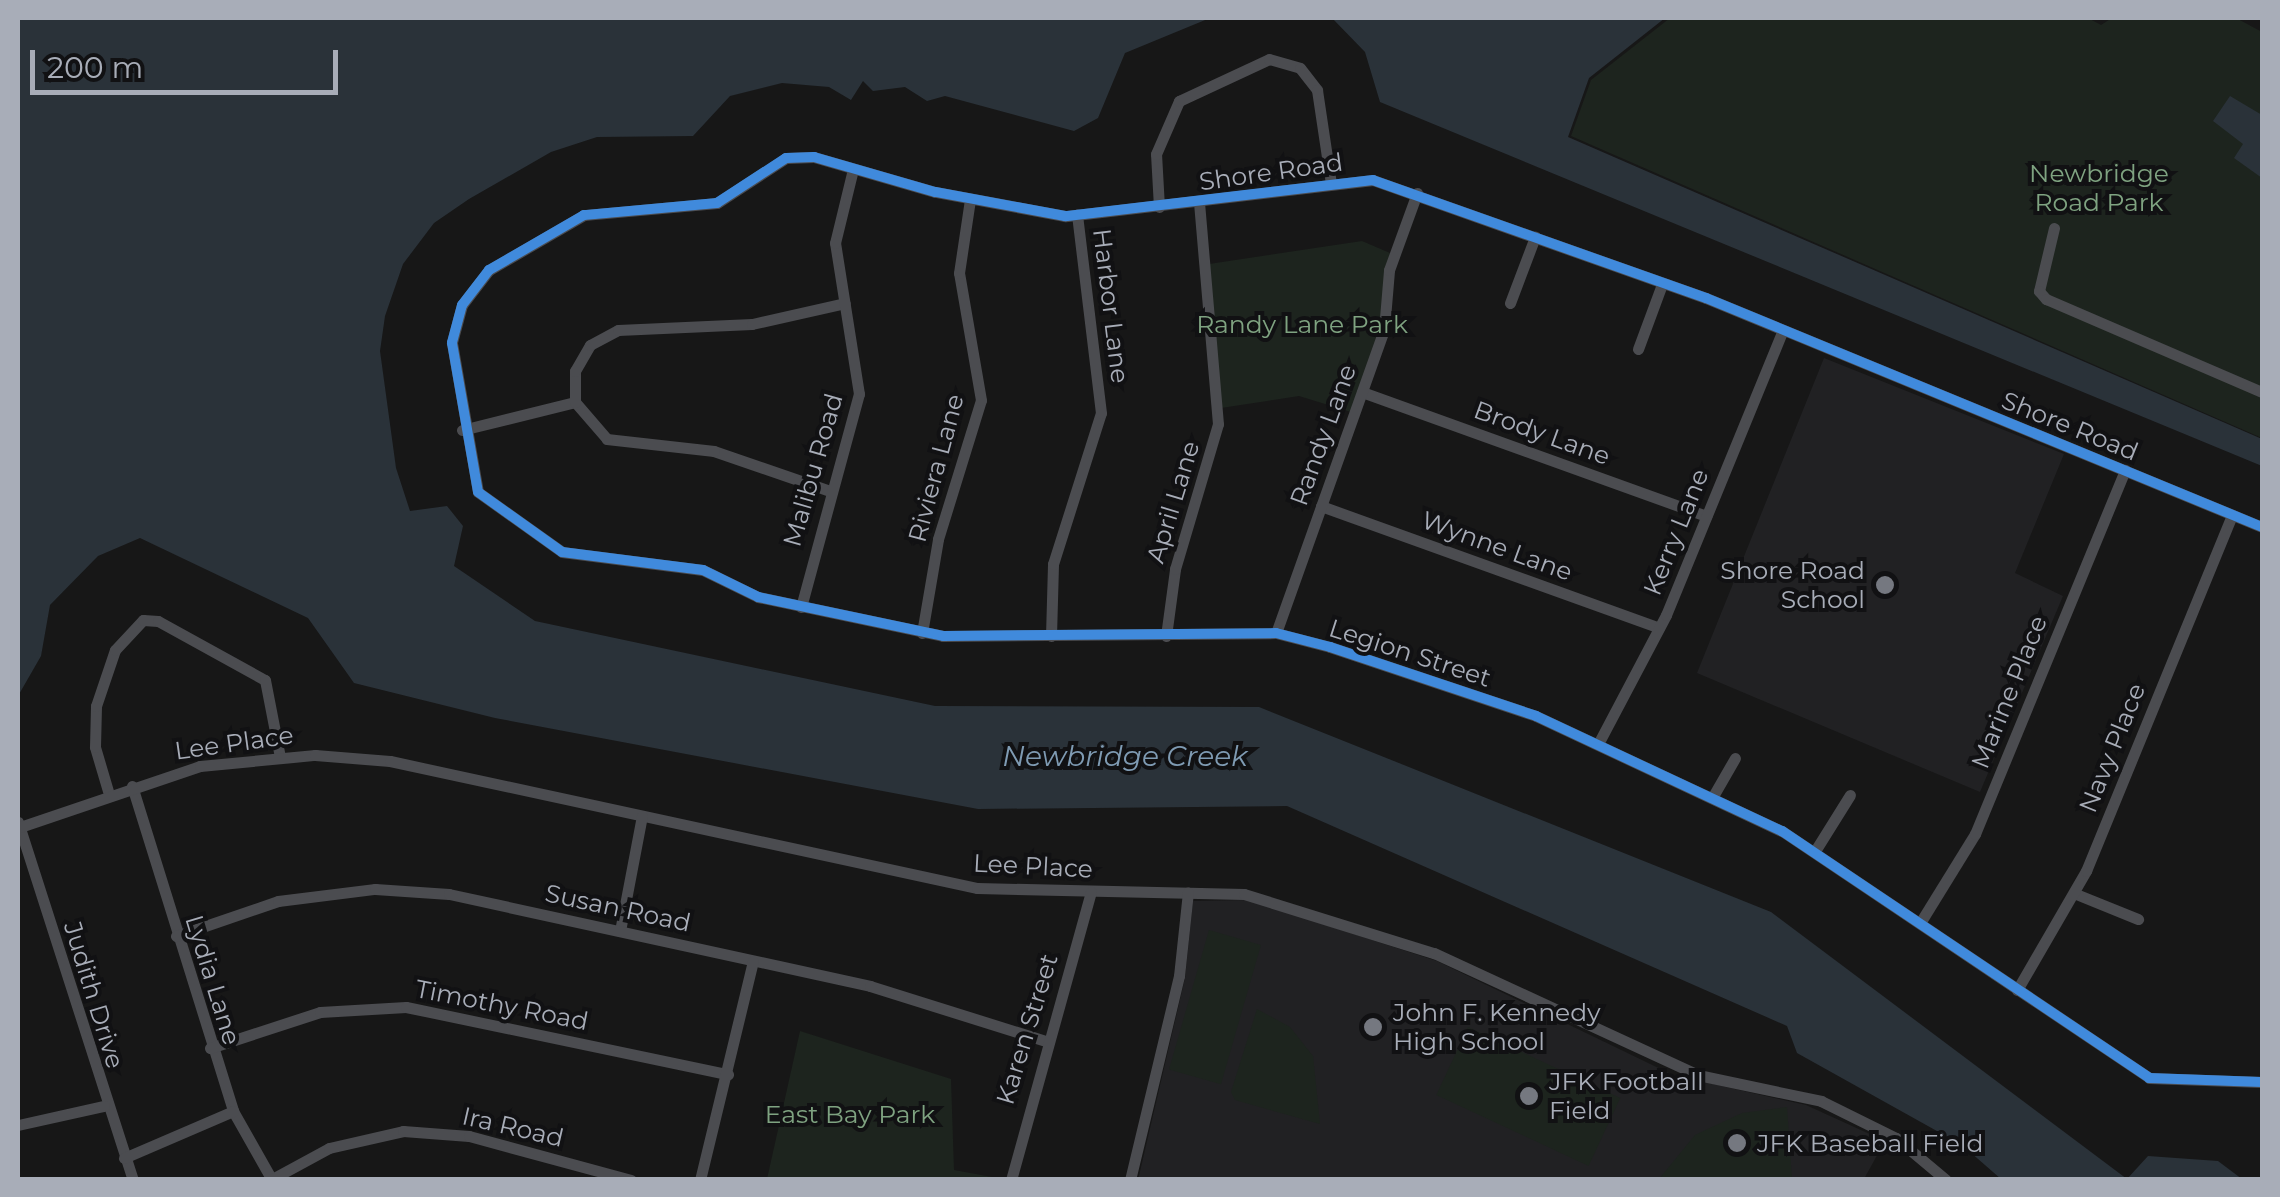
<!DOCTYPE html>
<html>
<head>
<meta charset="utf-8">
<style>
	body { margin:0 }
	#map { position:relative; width:2280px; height:1197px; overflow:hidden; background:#171717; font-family:Montserrat,sans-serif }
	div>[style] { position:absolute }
	.built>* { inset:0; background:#212123 }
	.green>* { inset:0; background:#1d241e; transform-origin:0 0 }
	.water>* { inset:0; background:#2a3239 }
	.street>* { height:11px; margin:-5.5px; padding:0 5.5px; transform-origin:5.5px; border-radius:5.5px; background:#4b4c50 }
	.cycleway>* { height:10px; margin:-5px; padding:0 5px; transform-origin:5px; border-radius:5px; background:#408adc }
	.dots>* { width:28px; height:28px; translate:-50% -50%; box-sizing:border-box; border:5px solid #111113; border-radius:50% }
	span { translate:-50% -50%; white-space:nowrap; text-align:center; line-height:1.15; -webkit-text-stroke:8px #111113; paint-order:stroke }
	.street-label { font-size:25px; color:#a8adb8 }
	.park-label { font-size:25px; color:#7fa381 }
	.poi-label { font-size:25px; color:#a8adb8 }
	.right { translate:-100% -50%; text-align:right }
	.left { translate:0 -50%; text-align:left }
	.water-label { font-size:28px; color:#7f9bb3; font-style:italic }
	.frame { position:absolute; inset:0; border:20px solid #a8adb8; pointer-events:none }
	.scale { position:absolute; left:30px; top:50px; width:308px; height:45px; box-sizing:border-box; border:5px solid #a8adb8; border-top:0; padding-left:12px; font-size:30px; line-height:35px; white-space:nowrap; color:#a8adb8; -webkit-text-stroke:8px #111113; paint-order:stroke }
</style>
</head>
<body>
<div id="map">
	<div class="built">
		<div style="clip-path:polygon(1824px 358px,2064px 454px,2015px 573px,2063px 596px,1980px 792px,1697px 673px)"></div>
		<div style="clip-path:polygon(1248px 900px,1437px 961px,1673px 1075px,1806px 1105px,1885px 1141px,1864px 1179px,1138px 1180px,1185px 978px,1193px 901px)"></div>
	</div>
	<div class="green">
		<div style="clip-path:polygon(1670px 18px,2088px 18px,2101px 25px,2112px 18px,2236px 18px,2262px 32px,2262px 438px,1571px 136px,1591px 80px)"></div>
		<div style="clip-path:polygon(1362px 241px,1390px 253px,1381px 331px,1351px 412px,1299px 396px,1221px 408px,1209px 264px)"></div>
		<div style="left:1209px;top:930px;width:54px;height:145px;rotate:16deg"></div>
		<div style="clip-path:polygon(1257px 1009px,1290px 1027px,1313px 1056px,1320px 1124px,1235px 1100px,1231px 1092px)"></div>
		<div style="left:1468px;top:1027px;width:168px;height:75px;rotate:25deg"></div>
		<div style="clip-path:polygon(800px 1031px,951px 1079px,954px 1170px,1003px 1179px,767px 1179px)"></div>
		<div style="clip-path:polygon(1787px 1107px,1792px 1179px,1659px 1179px,1695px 1135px,1742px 1113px)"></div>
	</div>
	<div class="water">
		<div style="clip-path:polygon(18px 18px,1210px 18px,1125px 53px,1098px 118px,1074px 131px,945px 96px,927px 101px,905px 87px,873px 91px,863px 81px,851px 100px,829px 87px,782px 83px,730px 96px,693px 136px,597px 137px,551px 152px,469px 199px,434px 223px,403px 264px,385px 316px,380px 351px,396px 468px,410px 511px,447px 506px,463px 526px,454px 566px,535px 621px,935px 706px,1259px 707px,1771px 912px,2127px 1179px,2148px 1156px,2218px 1161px,2242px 1179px,2001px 1179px,1962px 1145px,1797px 1053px,1787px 1026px,1287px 806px,978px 809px,495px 718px,354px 683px,308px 618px,140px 538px,98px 556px,50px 605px,41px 656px,18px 696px)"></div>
		<div style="clip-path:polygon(1332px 18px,1665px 18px,1589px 78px,1568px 137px,2262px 439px,2262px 466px,1380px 102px,1365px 52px)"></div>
		<div style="clip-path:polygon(2230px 96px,2262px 115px,2262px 178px,2234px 158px,2243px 144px,2213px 121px)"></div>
	</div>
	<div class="street">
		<div style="left:1159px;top:207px;width:53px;rotate:-93.2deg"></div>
		<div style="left:1156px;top:154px;width:58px;rotate:-66.5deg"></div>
		<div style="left:1179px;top:101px;width:99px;rotate:-25deg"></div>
		<div style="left:1269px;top:59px;width:32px;rotate:16deg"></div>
		<div style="left:1300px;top:68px;width:28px;rotate:52deg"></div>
		<div style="left:1317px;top:90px;width:95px;rotate:81.5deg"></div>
		<div style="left:2054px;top:228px;width:65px;rotate:103.4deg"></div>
		<div style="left:2039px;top:291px;width:11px;rotate:49deg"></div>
		<div style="left:2046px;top:299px;width:235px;rotate:23.3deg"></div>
		<div style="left:1510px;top:303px;width:71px;rotate:-69.3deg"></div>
		<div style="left:1638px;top:349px;width:69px;rotate:-69.7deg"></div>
		<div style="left:1362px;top:392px;width:366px;rotate:19.8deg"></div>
		<div style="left:462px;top:430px;width:116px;rotate:-13.9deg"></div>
		<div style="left:830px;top:491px;width:123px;rotate:-161deg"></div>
		<div style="left:714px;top:451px;width:108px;rotate:-173.6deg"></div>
		<div style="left:607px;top:439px;width:49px;rotate:-130.9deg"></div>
		<div style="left:575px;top:402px;width:31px;rotate:-90deg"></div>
		<div style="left:575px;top:371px;width:30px;rotate:-60deg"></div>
		<div style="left:590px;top:345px;width:32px;rotate:-28deg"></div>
		<div style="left:618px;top:330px;width:134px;rotate:-2.6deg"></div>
		<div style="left:752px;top:324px;width:95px;rotate:-12.7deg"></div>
		<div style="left:1321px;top:506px;width:359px;rotate:19.8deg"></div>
		<div style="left:2262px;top:527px;width:601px;rotate:-157.61deg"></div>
		<div style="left:1706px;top:298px;width:353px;rotate:-160.5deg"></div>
		<div style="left:1373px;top:180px;width:310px;rotate:173.3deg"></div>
		<div style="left:1065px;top:216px;width:132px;rotate:-169.5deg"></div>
		<div style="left:935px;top:192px;width:126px;rotate:-163.9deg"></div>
		<div style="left:814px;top:157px;width:28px;rotate:178deg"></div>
		<div style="left:786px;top:158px;width:82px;rotate:146.9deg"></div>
		<div style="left:717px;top:203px;width:134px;rotate:174.8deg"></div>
		<div style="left:584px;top:215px;width:110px;rotate:149.9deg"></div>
		<div style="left:489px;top:270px;width:44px;rotate:127.6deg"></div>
		<div style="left:462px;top:305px;width:39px;rotate:105deg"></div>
		<div style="left:452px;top:343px;width:151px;rotate:80.1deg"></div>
		<div style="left:478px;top:492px;width:103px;rotate:35.5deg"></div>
		<div style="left:562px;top:552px;width:142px;rotate:7.3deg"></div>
		<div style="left:703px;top:570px;width:61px;rotate:26.1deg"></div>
		<div style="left:758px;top:597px;width:189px;rotate:11.9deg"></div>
		<div style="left:943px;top:636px;width:333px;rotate:-0.5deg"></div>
		<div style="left:1276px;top:633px;width:56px;rotate:14.5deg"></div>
		<div style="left:1330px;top:647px;width:217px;rotate:18.5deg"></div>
		<div style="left:1536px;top:716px;width:272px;rotate:25.1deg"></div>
		<div style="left:1782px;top:831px;width:442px;rotate:33.9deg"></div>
		<div style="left:2149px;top:1078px;width:113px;rotate:2deg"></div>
		<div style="left:801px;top:607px;width:221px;rotate:-74.8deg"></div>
		<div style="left:859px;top:394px;width:153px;rotate:-99deg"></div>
		<div style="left:835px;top:243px;width:76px;rotate:-76.3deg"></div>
		<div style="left:922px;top:633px;width:95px;rotate:-80.3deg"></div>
		<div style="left:938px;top:539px;width:145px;rotate:-72.8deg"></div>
		<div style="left:981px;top:400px;width:129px;rotate:-99.8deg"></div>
		<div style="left:959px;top:273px;width:75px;rotate:-81.5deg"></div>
		<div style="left:1276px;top:633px;width:322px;rotate:-70.4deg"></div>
		<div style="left:1384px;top:330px;width:60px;rotate:-85.2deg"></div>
		<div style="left:1389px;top:270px;width:82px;rotate:-70deg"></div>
		<div style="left:1051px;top:636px;width:72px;rotate:-88.4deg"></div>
		<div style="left:1053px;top:564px;width:158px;rotate:-72.4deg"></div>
		<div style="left:1101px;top:413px;width:200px;rotate:-96.9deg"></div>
		<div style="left:1166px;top:636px;width:68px;rotate:-82.3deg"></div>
		<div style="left:1175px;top:569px;width:151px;rotate:-73.5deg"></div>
		<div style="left:1218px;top:424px;width:223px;rotate:-94.9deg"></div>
		<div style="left:1598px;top:744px;width:146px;rotate:-62.2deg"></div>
		<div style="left:1666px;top:615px;width:308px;rotate:-67.7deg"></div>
		<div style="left:132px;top:786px;width:340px;rotate:72.7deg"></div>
		<div style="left:233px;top:1111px;width:79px;rotate:60.5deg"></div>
		<div style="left:108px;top:791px;width:46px;rotate:-106.5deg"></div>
		<div style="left:95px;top:747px;width:41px;rotate:-88.6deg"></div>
		<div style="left:96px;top:706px;width:59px;rotate:-71.3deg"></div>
		<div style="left:115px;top:650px;width:41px;rotate:-47deg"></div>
		<div style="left:143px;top:620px;width:15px;rotate:4deg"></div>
		<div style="left:158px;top:621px;width:122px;rotate:28.9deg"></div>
		<div style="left:265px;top:680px;width:78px;rotate:79deg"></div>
		<div style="left:1712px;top:798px;width:46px;rotate:-60.1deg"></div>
		<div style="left:18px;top:822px;width:376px;rotate:72.2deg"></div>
		<div style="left:20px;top:827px;width:190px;rotate:-18.7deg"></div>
		<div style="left:200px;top:766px;width:116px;rotate:-5.5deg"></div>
		<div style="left:315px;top:755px;width:75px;rotate:4.6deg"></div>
		<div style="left:390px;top:761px;width:601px;rotate:12.21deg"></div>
		<div style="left:977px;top:888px;width:267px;rotate:1.3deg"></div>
		<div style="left:1244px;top:894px;width:199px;rotate:17.3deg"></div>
		<div style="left:1434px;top:953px;width:291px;rotate:24.8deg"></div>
		<div style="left:1698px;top:1075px;width:126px;rotate:11.9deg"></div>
		<div style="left:1821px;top:1101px;width:84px;rotate:26.3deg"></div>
		<div style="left:1896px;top:1138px;width:65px;rotate:40deg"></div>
		<div style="left:1815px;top:851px;width:66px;rotate:-58deg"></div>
		<div style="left:2076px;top:894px;width:67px;rotate:22deg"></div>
		<div style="left:1920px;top:923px;width:105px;rotate:-58.3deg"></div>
		<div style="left:1975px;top:834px;width:394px;rotate:-67.6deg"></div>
		<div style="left:620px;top:931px;width:117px;rotate:-79.2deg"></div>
		<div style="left:176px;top:936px;width:108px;rotate:-18.9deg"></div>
		<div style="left:278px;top:901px;width:98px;rotate:-7.1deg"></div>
		<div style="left:375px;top:889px;width:74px;rotate:3.9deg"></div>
		<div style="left:449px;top:894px;width:431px;rotate:12.3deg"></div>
		<div style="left:870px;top:986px;width:184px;rotate:17.4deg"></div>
		<div style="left:2017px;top:990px;width:138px;rotate:-59.9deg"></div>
		<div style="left:2086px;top:871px;width:385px;rotate:-67.7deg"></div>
		<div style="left:210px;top:1048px;width:116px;rotate:-18.1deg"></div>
		<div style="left:320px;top:1012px;width:86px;rotate:-3.3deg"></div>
		<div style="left:406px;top:1007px;width:329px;rotate:11.8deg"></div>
		<div style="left:18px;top:1125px;width:88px;rotate:-12.5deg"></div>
		<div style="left:124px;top:1158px;width:119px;rotate:-23.3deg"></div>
		<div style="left:272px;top:1179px;width:65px;rotate:-28.5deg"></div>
		<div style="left:329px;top:1148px;width:76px;rotate:-12.9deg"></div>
		<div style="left:403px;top:1131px;width:66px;rotate:4.3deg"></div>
		<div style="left:469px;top:1136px;width:168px;rotate:15.2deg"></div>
		<div style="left:700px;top:1180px;width:225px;rotate:-76.4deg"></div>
		<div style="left:1011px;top:1180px;width:299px;rotate:-74.5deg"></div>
		<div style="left:1130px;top:1180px;width:210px;rotate:-76.5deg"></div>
		<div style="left:1179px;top:976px;width:84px;rotate:-83.9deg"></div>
	</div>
	<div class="cycleway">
		<div style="left:2262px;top:527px;width:601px;rotate:-157.61deg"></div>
		<div style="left:1706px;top:298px;width:353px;rotate:-160.5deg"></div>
		<div style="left:1373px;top:180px;width:310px;rotate:173.3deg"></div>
		<div style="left:1065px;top:216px;width:132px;rotate:-169.5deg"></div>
		<div style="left:935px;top:192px;width:126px;rotate:-163.9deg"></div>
		<div style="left:814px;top:157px;width:28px;rotate:178deg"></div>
		<div style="left:786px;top:158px;width:82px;rotate:146.9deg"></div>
		<div style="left:717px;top:203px;width:134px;rotate:174.8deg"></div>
		<div style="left:584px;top:215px;width:110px;rotate:149.9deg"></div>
		<div style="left:489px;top:270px;width:44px;rotate:127.6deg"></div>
		<div style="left:462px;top:305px;width:39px;rotate:105deg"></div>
		<div style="left:452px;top:343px;width:151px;rotate:80.1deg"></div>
		<div style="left:478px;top:492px;width:103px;rotate:35.5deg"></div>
		<div style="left:562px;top:552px;width:142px;rotate:7.3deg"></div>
		<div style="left:703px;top:570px;width:61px;rotate:26.1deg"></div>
		<div style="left:758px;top:597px;width:189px;rotate:11.9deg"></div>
		<div style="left:943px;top:636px;width:333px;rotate:-0.5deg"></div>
		<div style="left:1276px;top:633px;width:56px;rotate:14.5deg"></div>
		<div style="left:1330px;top:647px;width:217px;rotate:18.5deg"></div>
		<div style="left:1536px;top:716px;width:272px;rotate:25.1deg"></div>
		<div style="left:1782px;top:831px;width:442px;rotate:33.9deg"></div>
		<div style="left:2149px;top:1078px;width:113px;rotate:2deg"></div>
	</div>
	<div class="dots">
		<div style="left:1885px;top:585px;background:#757880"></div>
		<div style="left:1373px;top:1027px;background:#757880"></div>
		<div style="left:1529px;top:1096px;background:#757880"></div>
		<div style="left:1737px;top:1143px;background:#757880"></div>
	</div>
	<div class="street-label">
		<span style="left:1271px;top:172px;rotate:-8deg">Shore Road</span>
		<span style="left:1111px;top:306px;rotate:83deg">Harbor Lane</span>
		<span style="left:2070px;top:426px;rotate:22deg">Shore Road</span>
		<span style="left:1542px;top:433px;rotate:20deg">Brody Lane</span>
		<span style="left:1323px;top:435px;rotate:-70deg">Randy Lane</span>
		<span style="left:936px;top:468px;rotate:-75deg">Riviera Lane</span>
		<span style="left:813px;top:470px;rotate:-74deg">Malibu Road</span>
		<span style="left:1173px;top:502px;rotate:-73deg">April Lane</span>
		<span style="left:1676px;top:532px;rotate:-68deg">Kerry Lane</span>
		<span style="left:1497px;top:546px;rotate:20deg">Wynne Lane</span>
		<span style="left:1410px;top:653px;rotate:18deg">Legion Street</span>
		<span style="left:2009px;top:692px;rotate:-68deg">Marine Place</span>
		<span style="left:234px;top:743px;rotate:-8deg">Lee Place</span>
		<span style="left:2112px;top:748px;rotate:-68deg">Navy Place</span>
		<span style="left:1033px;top:866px;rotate:3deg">Lee Place</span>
		<span style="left:618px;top:908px;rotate:12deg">Susan Road</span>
		<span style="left:213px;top:980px;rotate:73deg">Lydia Lane</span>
		<span style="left:94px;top:995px;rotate:73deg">Judith Drive</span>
		<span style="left:502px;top:1005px;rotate:11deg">Timothy Road</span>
		<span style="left:1027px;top:1029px;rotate:-73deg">Karen Street</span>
		<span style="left:513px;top:1127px;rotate:13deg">Ira Road</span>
	</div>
	<div class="park-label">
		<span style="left:2099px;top:188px">Newbridge<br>Road Park</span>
		<span style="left:1302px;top:324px">Randy Lane Park</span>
		<span style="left:850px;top:1114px">East Bay Park</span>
	</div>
	<div class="poi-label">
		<span class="right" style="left:1865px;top:585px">Shore Road<br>School</span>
		<span class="left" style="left:1393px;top:1027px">John F. Kennedy<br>High School</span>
		<span class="left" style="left:1549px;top:1096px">JFK Football<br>Field</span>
		<span class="left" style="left:1757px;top:1143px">JFK Baseball Field</span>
	</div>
	<div class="water-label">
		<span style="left:1125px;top:756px">Newbridge Creek</span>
	</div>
	<div class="frame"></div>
	<div class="scale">200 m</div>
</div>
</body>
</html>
